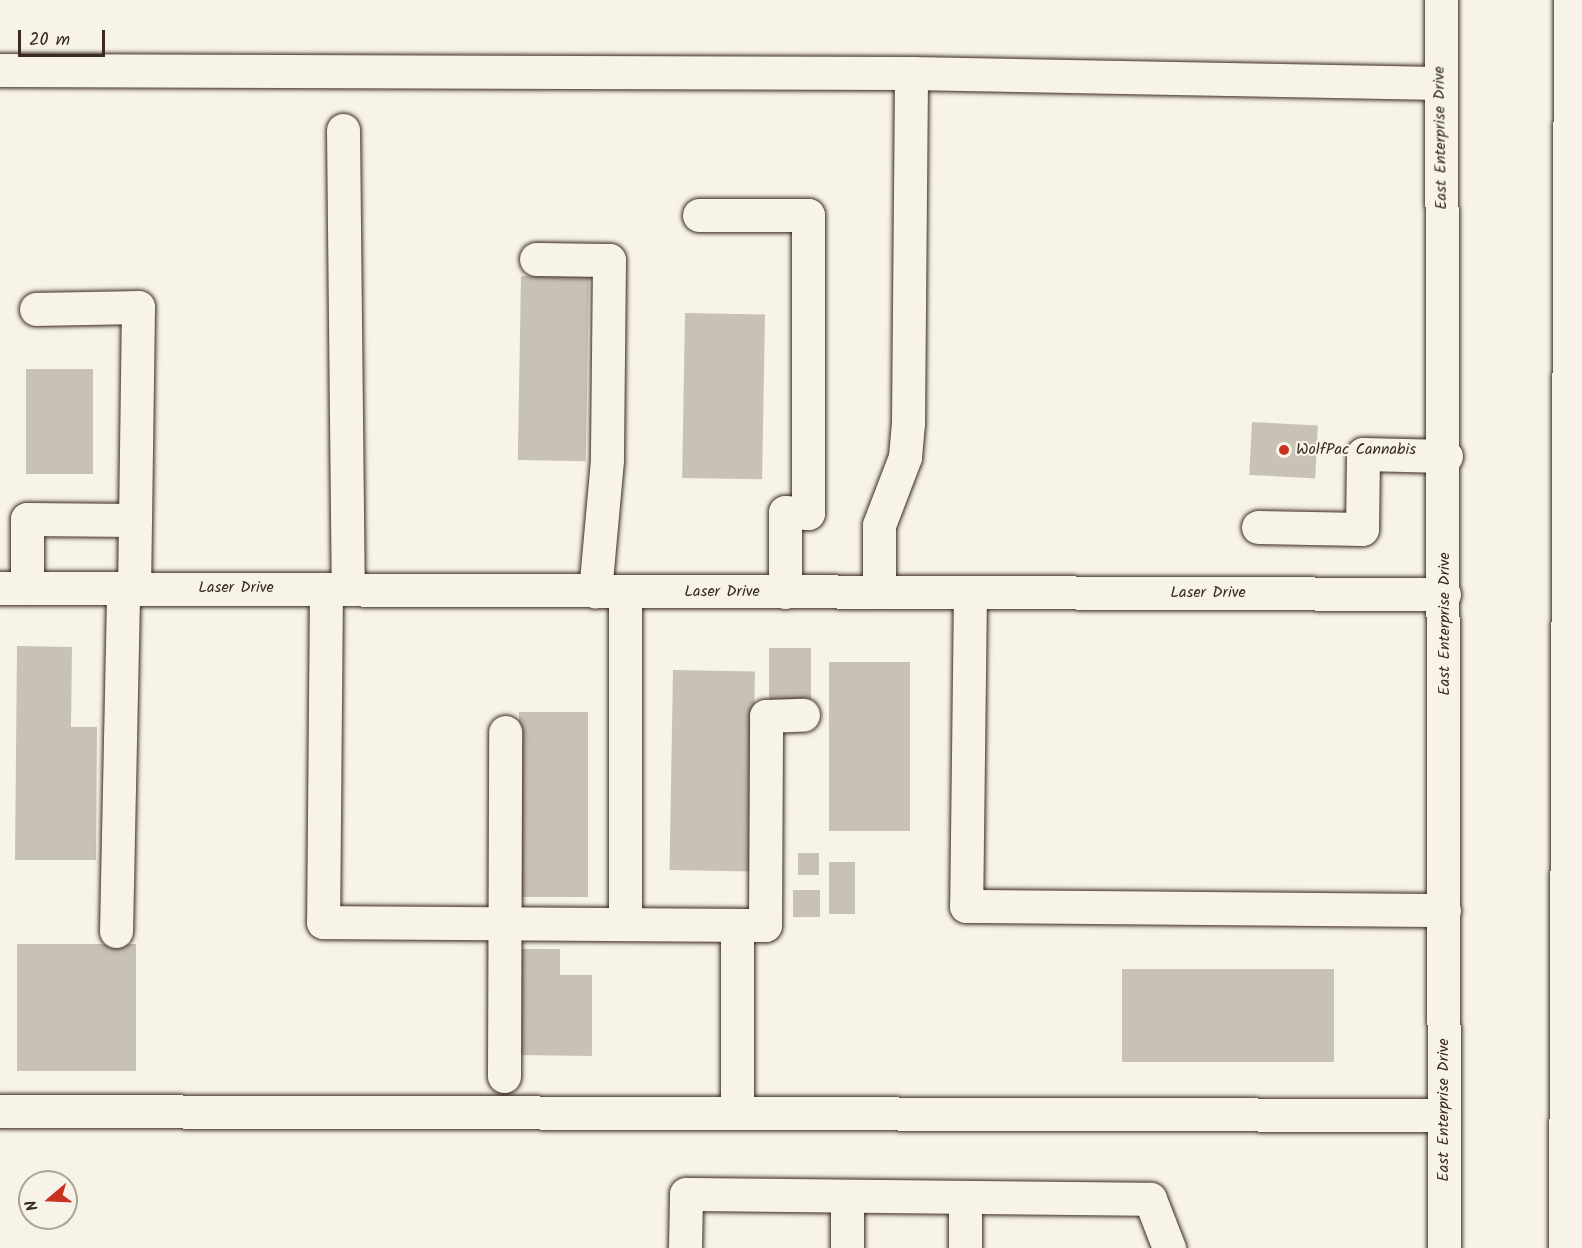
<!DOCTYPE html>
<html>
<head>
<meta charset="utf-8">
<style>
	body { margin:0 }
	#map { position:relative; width:1582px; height:1248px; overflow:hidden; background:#f7f3e8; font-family:Kalam,sans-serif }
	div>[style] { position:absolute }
	.building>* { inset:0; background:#c8c1b6; transform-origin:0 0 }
	.roads { filter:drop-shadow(0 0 2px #3b2a1e) drop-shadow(0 0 2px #3b2a1e) }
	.minor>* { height:33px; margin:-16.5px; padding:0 16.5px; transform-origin:16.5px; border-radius:16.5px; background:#f7f3e8 }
	.highway>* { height:33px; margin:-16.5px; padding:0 16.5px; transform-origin:16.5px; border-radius:16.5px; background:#f7f3e8 }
	.dots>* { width:16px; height:16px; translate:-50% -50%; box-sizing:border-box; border:3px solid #f7f3e8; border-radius:50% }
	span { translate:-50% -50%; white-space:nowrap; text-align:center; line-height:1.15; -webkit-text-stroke:4.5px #f7f3e8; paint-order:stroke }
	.street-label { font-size:16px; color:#3b2a1e }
	.poi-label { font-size:16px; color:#3b2a1e }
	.left { translate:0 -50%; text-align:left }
	.north { position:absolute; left:18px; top:1170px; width:60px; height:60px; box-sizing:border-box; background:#f7f3e8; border:2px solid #aca397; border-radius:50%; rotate:251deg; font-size:16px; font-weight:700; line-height:24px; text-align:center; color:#3b2a1e }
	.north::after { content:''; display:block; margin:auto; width:21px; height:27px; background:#c8321e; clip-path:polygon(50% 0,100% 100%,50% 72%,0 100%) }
	.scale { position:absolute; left:18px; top:30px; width:87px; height:27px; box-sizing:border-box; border:3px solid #3b2a1e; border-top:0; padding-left:8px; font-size:18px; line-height:21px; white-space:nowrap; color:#3b2a1e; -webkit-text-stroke:4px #f7f3e8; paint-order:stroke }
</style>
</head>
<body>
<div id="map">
	<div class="building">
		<div style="left:521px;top:276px;width:68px;height:184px;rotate:1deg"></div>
		<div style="left:685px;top:313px;width:80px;height:165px;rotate:1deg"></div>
		<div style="left:26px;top:369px;width:67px;height:105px"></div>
		<div style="left:1252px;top:422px;width:66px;height:53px;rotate:3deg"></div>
		<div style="clip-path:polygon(17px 646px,72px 647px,71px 727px,97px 727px,96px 860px,15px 860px)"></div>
		<div style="left:769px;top:648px;width:42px;height:52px"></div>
		<div style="left:829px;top:662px;width:81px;height:169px"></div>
		<div style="left:673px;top:670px;width:82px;height:200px;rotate:1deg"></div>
		<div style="left:519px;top:712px;width:69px;height:185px"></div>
		<div style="left:798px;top:853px;width:21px;height:22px"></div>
		<div style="left:829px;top:862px;width:26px;height:52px"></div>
		<div style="left:793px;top:890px;width:27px;height:27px"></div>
		<div style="left:17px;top:944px;width:119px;height:127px"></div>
		<div style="clip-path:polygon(519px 949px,560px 949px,560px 975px,592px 975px,592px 1056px,519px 1055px)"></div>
		<div style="left:1122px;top:969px;width:212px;height:93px"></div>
	</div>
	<div class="roads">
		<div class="minor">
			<div style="left:1441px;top:0;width:1248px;rotate:89.86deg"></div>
			<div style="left:0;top:70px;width:911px;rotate:0.19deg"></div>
			<div style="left:911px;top:73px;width:529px;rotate:1.08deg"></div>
			<div style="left:343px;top:130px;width:459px;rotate:89.4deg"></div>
			<div style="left:699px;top:215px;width:109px"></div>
			<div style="left:808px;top:215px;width:298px;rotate:90deg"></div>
			<div style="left:808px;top:513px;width:23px;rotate:-178deg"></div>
			<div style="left:785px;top:512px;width:80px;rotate:90deg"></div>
			<div style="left:536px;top:259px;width:73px;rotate:0.8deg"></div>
			<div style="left:609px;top:260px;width:200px;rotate:90.6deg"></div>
			<div style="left:607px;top:460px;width:132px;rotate:95.2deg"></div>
			<div style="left:36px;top:309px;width:102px;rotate:-1.1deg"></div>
			<div style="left:138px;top:307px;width:213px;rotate:90.8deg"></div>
			<div style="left:1258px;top:527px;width:104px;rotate:1.1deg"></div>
			<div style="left:1362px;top:529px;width:75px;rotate:-89.2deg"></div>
			<div style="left:1363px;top:454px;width:83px;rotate:1.4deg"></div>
			<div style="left:0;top:588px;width:1444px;rotate:0.24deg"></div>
			<div style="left:27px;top:588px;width:69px;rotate:-90deg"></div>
			<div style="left:27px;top:519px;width:108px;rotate:0.5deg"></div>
			<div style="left:135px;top:520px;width:68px;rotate:90.8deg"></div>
			<div style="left:326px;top:589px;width:333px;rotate:90.5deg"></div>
			<div style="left:323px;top:922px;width:414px;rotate:0.4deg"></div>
			<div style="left:737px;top:925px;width:188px;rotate:90deg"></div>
			<div style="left:625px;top:592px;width:332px;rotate:90deg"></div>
			<div style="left:879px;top:592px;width:67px;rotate:-90deg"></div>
			<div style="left:879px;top:525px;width:73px;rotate:-69.1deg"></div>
			<div style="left:905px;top:457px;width:34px;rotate:-85deg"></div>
			<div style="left:908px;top:423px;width:350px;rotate:-89.5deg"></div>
			<div style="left:970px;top:592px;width:314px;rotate:90.7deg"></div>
			<div style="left:966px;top:906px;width:478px;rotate:0.5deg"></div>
			<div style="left:737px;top:925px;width:28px"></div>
			<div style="left:765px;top:925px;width:209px;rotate:-89.7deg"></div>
			<div style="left:766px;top:716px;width:37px;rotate:-2deg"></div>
			<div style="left:116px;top:931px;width:343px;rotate:-88.8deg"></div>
			<div style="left:504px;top:1076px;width:344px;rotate:-89.8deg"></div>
			<div style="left:0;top:1111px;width:1443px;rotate:0.16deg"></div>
			<div style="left:685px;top:1248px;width:54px;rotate:-88.9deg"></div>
			<div style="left:686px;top:1194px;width:464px;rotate:0.6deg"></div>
			<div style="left:1150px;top:1199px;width:53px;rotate:68.8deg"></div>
			<div style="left:847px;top:1248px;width:52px;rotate:-90deg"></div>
			<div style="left:965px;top:1248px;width:51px;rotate:-90deg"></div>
		</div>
		<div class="highway">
			<div style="left:1565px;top:1248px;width:1248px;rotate:-89.77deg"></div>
		</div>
	</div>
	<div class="dots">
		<div style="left:1284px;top:450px;background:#c8321e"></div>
	</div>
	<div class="street-label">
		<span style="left:1441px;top:138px;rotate:-91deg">East Enterprise Drive</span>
		<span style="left:236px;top:588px">Laser Drive</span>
		<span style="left:722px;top:592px">Laser Drive</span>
		<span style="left:1208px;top:593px">Laser Drive</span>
		<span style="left:1445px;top:624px;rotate:-90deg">East Enterprise Drive</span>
		<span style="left:1444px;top:1110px;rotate:-90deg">East Enterprise Drive</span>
	</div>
	<div class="poi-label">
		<span class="left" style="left:1296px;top:450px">WolfPac Cannabis</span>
	</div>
	<div class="north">N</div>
	<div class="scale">20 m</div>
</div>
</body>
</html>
